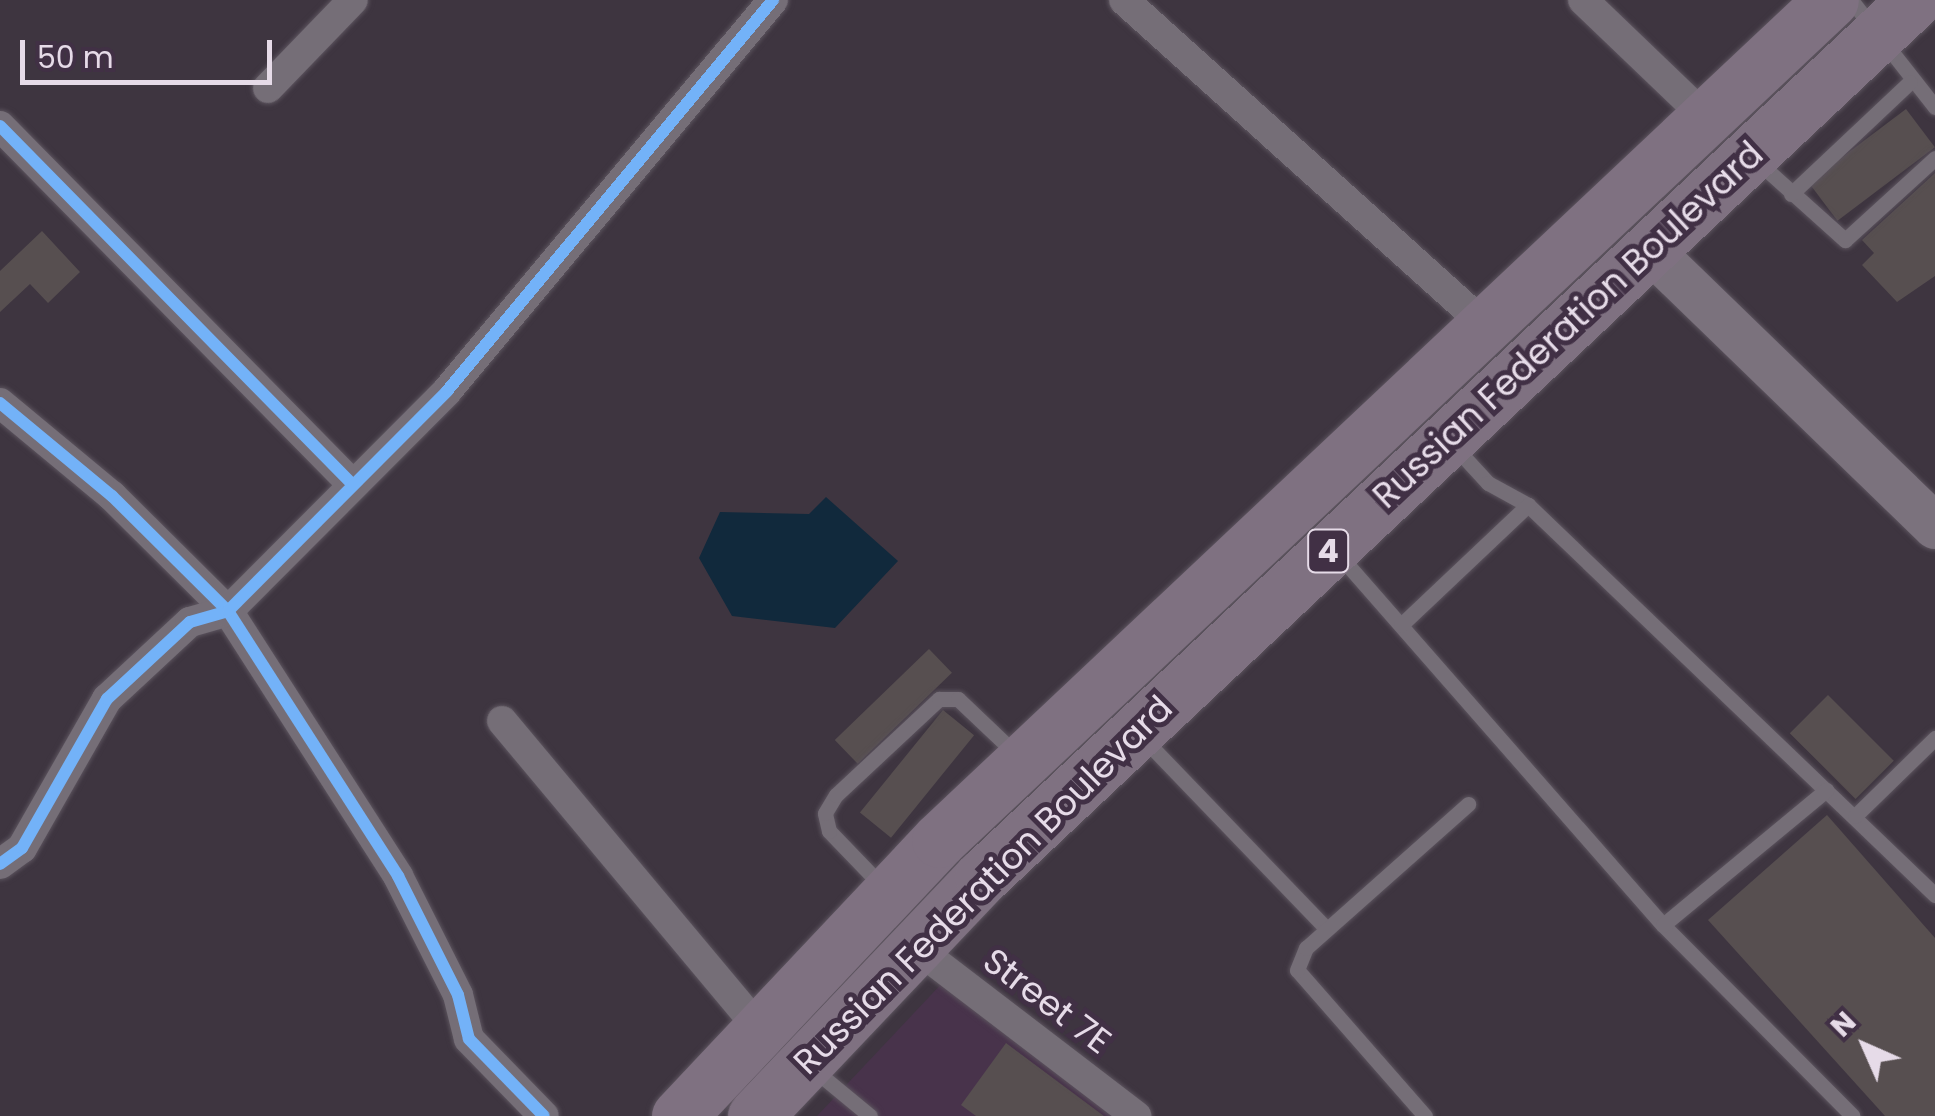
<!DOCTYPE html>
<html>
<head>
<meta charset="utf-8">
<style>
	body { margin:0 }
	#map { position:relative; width:1935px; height:1116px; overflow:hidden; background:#3e3540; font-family:Poppins,sans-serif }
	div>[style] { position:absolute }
	.built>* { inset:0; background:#48334b }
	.water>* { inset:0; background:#11293c }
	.building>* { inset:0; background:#574f50; transform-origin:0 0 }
	.roads { filter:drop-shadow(0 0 2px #5b535d) drop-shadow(0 0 2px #5b535d) }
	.lane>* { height:15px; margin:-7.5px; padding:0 7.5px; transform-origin:7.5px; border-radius:7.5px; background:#756e77 }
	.street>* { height:30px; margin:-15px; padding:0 15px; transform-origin:15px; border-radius:15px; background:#756e77 }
	.secondary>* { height:45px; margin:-22.5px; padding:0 22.5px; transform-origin:22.5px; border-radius:22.5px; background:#7b727d }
	.highway>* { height:55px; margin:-27.5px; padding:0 27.5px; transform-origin:27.5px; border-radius:27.5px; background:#7f7181 }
	.cycleway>* { height:12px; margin:-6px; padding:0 6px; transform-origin:6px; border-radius:6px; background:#73b2f8 }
	span { translate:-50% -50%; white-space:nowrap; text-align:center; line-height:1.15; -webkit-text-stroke:10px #413045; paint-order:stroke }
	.shield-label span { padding:2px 8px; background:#413045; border:2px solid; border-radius:8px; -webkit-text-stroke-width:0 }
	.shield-label { font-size:32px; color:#e6dbe8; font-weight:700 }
	.street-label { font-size:35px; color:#e6dbe8 }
	.north { position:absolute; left:1815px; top:996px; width:100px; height:100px; -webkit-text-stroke:8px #413045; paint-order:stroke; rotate:315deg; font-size:28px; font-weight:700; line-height:40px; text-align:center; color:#e6dbe8 }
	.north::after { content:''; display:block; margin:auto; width:35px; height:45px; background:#e6dbe8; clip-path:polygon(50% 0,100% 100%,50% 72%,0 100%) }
	.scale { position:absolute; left:20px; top:40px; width:252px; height:45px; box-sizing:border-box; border:5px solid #e6dbe8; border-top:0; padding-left:12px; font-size:30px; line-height:35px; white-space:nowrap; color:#e6dbe8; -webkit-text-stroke:8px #413045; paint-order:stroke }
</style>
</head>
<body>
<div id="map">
	<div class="built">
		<div style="clip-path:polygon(946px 979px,1119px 1116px,817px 1116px)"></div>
	</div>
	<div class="water">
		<div style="clip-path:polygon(826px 497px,898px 561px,835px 628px,732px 616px,699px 558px,720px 512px,809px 514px)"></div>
	</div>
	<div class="building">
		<div style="left:1906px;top:109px;width:48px;height:122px;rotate:53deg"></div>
		<div style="clip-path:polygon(1935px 173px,1935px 276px,1897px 302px,1862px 265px,1874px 253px,1862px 240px)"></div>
		<div style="clip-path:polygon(42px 231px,80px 272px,48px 303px,30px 284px,0 312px,0 271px)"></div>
		<div style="left:929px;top:649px;width:33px;height:131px;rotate:46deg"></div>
		<div style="left:1828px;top:695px;width:93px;height:54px;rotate:45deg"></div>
		<div style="left:943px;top:710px;width:40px;height:132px;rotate:39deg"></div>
		<div style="clip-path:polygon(1827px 815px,1935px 938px,1935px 1116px,1885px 1116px,1708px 920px)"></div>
		<div style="clip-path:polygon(1006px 1043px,1104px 1116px,976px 1116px,961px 1105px)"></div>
	</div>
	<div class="roads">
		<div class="lane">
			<div style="left:1851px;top:0;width:136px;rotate:51.9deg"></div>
			<div style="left:1758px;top:162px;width:117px;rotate:41.9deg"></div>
			<div style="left:1845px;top:240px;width:122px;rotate:-42.3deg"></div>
			<div style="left:1791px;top:194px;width:163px;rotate:-43.3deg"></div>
			<div style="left:1453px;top:445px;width:52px;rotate:47.4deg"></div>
			<div style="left:1488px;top:483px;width:46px;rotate:28.8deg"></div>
			<div style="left:1528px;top:505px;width:564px;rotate:43.78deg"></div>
			<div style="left:1339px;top:555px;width:492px;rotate:48.8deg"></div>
			<div style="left:1663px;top:925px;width:269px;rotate:45.2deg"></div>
			<div style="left:1401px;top:625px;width:175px;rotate:-43.4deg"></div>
			<div style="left:1143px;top:738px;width:265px;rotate:46.1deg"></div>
			<div style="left:1855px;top:816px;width:112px;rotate:-44.3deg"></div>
			<div style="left:881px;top:885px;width:75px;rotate:-133.9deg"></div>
			<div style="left:829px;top:831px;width:18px;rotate:-103deg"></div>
			<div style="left:825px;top:813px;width:21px;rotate:-59deg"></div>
			<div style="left:836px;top:795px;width:141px;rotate:-43deg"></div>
			<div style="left:939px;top:699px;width:19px"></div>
			<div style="left:958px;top:699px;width:79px;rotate:43.5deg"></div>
			<div style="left:1663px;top:925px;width:212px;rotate:-39.6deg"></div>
			<div style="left:812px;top:1068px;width:75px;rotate:39.6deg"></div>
			<div style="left:1425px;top:1116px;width:194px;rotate:-131.2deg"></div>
			<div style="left:1297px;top:970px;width:24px;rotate:-68deg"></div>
			<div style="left:1306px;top:948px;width:217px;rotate:-41.6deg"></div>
		</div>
		<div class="street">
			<div style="left:1124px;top:0;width:486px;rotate:42deg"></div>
			<div style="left:1583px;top:0;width:170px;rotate:43.8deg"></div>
			<div style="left:268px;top:88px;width:122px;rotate:-46deg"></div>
			<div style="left:0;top:126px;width:503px;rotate:45.48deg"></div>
			<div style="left:0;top:403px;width:146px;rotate:39.7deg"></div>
			<div style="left:112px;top:496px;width:163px;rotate:44.8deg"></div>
			<div style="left:228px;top:611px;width:315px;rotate:57.3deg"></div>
			<div style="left:398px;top:876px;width:133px;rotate:63.2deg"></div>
			<div style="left:458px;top:995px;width:45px;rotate:76deg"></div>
			<div style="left:469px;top:1039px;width:107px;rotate:45.8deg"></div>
			<div style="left:502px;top:721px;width:398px;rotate:50.1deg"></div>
			<div style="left:0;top:864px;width:27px;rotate:-36deg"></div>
			<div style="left:22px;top:848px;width:172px;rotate:-60.3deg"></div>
			<div style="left:107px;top:699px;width:113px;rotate:-42.9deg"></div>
			<div style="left:190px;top:622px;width:40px;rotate:-16deg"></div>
			<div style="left:228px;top:611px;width:310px;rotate:-45.1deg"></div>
			<div style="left:447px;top:391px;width:509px;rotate:-50.18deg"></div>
			<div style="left:914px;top:946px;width:280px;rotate:37.4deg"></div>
		</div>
		<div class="secondary">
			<div style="left:1649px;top:249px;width:398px;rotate:44.1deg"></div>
		</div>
		<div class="highway">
			<div style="left:679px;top:1116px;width:379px;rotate:-46.7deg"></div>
			<div style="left:939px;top:840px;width:1225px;rotate:-43.28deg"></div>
			<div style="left:755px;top:1116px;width:330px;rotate:-46.5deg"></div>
			<div style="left:982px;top:877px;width:1280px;rotate:-43.23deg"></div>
		</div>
	</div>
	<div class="cycleway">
		<div style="left:0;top:126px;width:503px;rotate:45.48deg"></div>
		<div style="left:0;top:403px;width:146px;rotate:39.7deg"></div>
		<div style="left:112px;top:496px;width:163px;rotate:44.8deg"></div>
		<div style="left:228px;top:611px;width:315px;rotate:57.3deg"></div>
		<div style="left:398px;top:876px;width:133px;rotate:63.2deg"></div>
		<div style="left:458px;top:995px;width:45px;rotate:76deg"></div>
		<div style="left:469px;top:1039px;width:107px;rotate:45.8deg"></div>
		<div style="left:0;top:864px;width:27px;rotate:-36deg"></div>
		<div style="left:22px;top:848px;width:172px;rotate:-60.3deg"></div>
		<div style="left:107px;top:699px;width:113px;rotate:-42.9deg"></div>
		<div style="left:190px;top:622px;width:40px;rotate:-16deg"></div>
		<div style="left:228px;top:611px;width:310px;rotate:-45.1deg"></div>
		<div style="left:447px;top:391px;width:509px;rotate:-50.18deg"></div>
	</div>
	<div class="shield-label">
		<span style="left:1328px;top:551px">4</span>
	</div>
	<div class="street-label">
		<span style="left:1568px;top:325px;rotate:-43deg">Russian Federation Boulevard</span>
		<span style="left:983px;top:885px;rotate:-45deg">Russian Federation Boulevard</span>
		<span style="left:1047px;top:1001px;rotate:37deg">Street 7E</span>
	</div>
	<div class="north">N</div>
	<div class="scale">50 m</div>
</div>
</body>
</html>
